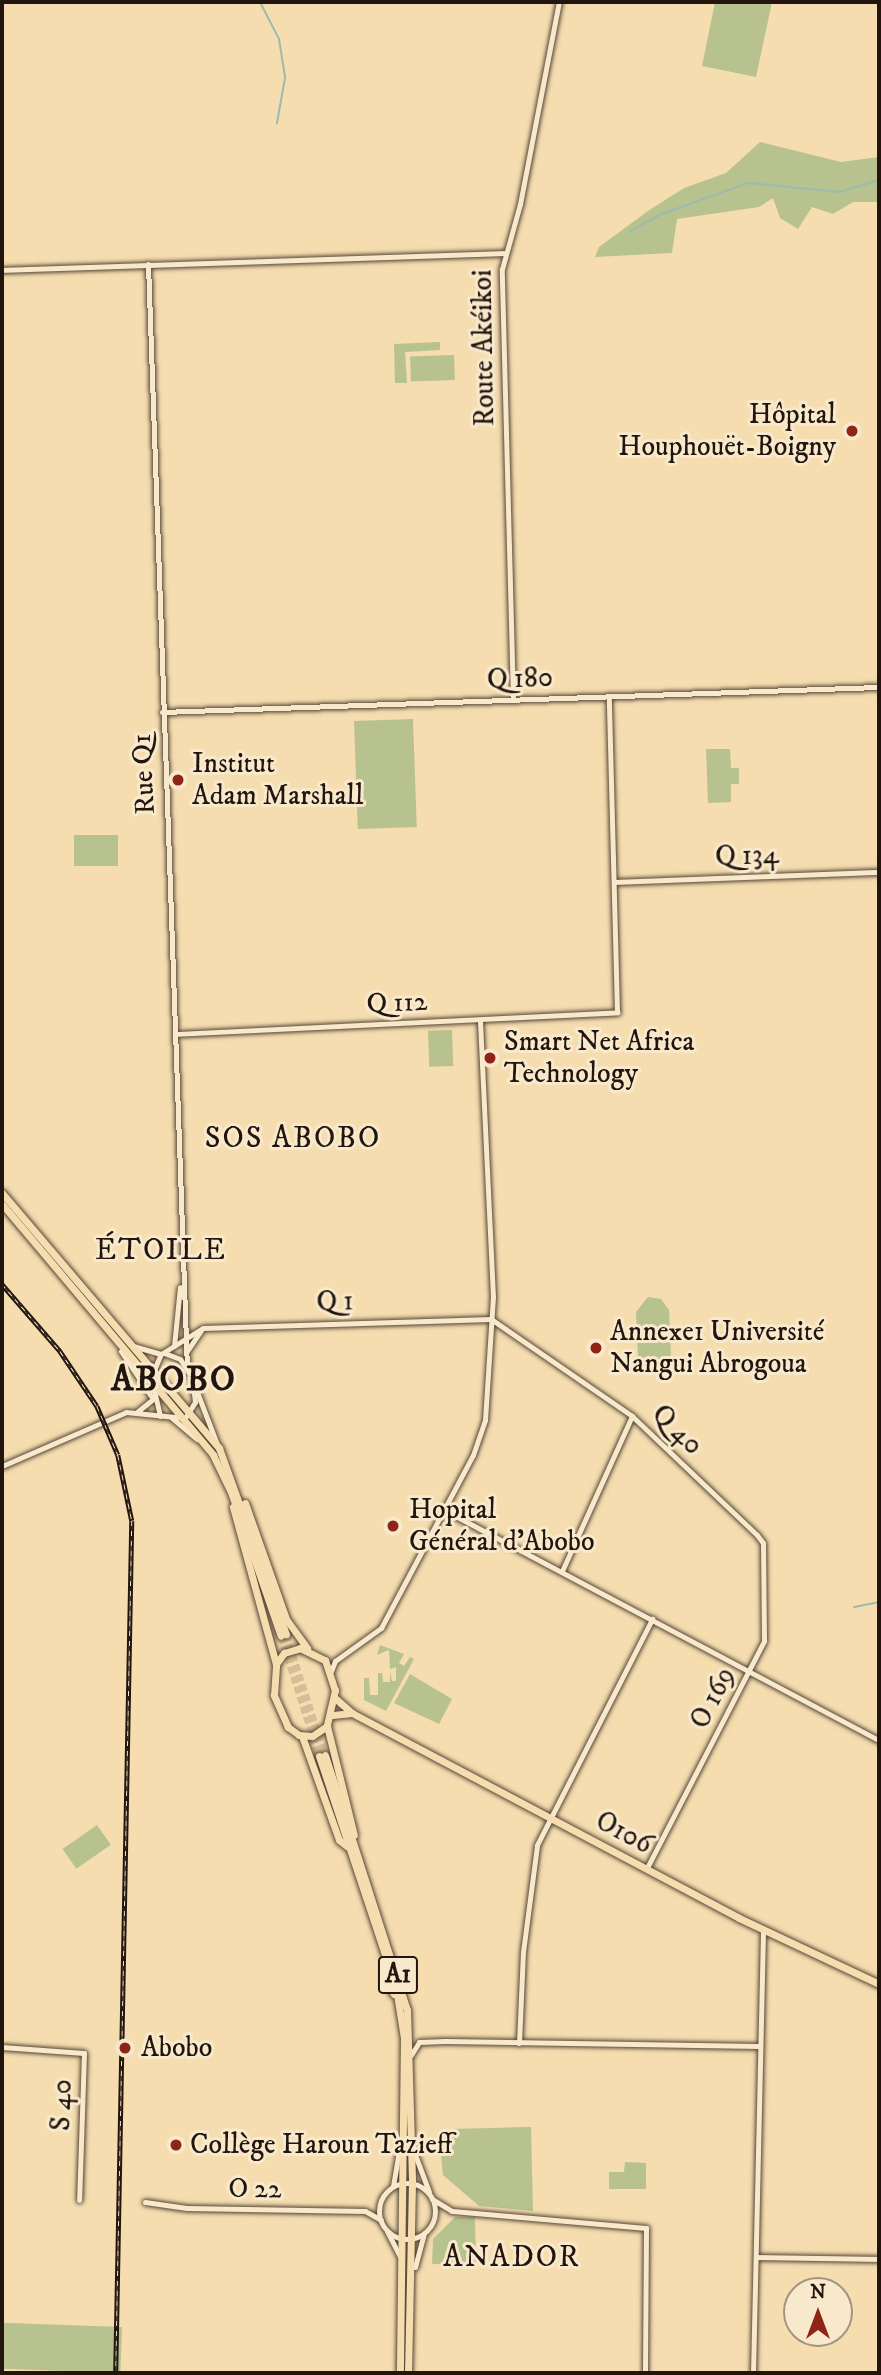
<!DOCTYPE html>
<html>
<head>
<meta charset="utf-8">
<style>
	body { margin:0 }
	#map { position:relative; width:881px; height:2375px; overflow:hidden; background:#f5ddb0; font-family:"IM FELL DW Pica",serif }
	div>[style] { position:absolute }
	.green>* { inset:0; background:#b7c28e; transform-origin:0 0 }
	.stream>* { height:2px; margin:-1px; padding:0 1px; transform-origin:1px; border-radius:1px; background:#9cbbaf }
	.major-tunnel>* { height:7px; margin-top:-3.5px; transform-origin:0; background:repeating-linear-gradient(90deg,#d5bf98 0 7px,transparent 0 10.5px) }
	.roads { filter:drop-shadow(0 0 2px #564736) drop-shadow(0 0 2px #564736) }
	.minor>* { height:5px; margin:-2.5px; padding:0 2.5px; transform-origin:2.5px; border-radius:2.5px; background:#f8e9cc }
	.minor>.ring { margin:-2.5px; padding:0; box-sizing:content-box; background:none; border:5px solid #f8e9cc; border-radius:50% }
	.major>* { height:7px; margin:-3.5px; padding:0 3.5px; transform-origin:3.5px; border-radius:3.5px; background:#f5ddb0 }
	.rail>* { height:4.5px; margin-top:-2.25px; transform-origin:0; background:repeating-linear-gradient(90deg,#f8e9cc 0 5px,#21150e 0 10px); box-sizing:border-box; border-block:2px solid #21150e }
	.dots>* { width:19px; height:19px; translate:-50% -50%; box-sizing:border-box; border:4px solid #f8e9cc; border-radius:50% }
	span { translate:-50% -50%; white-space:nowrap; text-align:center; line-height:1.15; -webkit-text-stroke:6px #f8e9cc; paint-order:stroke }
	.shield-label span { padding:2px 5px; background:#f8e9cc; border:2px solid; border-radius:5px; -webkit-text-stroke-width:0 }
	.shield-label { font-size:26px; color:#21150e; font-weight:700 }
	.street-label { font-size:28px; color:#21150e }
	.poi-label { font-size:28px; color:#21150e }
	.right { translate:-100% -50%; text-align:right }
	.left { translate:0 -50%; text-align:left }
	.neighbourhood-label { font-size:30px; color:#21150e; letter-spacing:2px }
	.district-label { font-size:35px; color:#21150e; font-weight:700; letter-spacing:2px }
	.frame { position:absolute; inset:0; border:4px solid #21150e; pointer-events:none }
	.north { position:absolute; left:783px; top:2277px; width:70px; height:70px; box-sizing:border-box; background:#f8e9cc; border:2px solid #a29480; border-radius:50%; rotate:0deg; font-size:19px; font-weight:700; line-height:28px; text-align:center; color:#21150e }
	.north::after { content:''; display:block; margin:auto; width:24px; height:32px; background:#8f2418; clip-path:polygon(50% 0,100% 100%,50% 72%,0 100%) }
</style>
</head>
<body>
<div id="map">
	<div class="green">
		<div style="clip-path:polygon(715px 2px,772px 2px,756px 77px,702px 66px)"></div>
		<div style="clip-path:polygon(760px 142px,841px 162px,879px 157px,879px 202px,853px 202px,833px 214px,812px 207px,798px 229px,780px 218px,773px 198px,759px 207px,677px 219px,672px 253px,595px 257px,599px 247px,648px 211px,684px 188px,726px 173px)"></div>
		<div style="clip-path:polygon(440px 342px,440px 350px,405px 352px,407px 383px,395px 383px,394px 344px)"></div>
		<div style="left:454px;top:355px;width:25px;height:44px;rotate:88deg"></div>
		<div style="left:413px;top:719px;width:108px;height:59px;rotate:88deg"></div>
		<div style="clip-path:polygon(706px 749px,730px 749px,731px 768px,739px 768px,739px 784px,731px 784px,731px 802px,708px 803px)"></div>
		<div style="left:74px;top:835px;width:44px;height:31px"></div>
		<div style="left:452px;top:1030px;width:36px;height:24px;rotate:88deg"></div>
		<div style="clip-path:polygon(648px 1297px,661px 1299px,669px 1310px,671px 1354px,666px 1364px,656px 1369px,644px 1366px,638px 1356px,636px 1312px)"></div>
		<div style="clip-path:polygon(380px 1645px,404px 1654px,399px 1663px,404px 1666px,410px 1657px,414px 1659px,386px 1711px,364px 1700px,364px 1678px,369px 1678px,370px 1695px,378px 1695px,378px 1673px,382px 1673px,383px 1682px,390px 1682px,390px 1672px,392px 1681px,396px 1681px,396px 1667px,390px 1669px,389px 1650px,377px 1655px)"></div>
		<div style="clip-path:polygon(410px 1674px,452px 1699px,439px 1724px,394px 1703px)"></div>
		<div style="left:97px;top:1825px;width:24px;height:42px;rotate:55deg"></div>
		<div style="clip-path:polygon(531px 2127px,533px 2211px,479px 2206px,443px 2175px,439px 2135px,448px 2135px,450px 2129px)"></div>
		<div style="clip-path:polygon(625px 2162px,646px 2163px,646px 2189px,609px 2189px,609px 2172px,624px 2172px)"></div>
		<div style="clip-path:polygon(455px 2217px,475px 2217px,476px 2265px,432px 2264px,433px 2239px)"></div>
		<div style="left:122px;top:2327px;width:46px;height:120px;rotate:92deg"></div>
	</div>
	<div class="stream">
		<div style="left:260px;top:2px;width:42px;rotate:62.8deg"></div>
		<div style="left:279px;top:39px;width:39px;rotate:81deg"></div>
		<div style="left:285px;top:78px;width:46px;rotate:100.1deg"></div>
		<div style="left:629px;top:232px;width:38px;rotate:-29deg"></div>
		<div style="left:662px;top:214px;width:91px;rotate:-19.8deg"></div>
		<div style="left:748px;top:183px;width:91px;rotate:5.6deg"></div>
		<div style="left:839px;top:192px;width:42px;rotate:-16.7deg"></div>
		<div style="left:854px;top:1607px;width:25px;rotate:-11deg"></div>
	</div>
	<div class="major-tunnel">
		<div style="left:286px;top:1634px;width:127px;rotate:72.1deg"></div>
		<div style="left:281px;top:1636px;width:126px;rotate:72.4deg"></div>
	</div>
	<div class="roads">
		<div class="minor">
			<div style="left:148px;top:264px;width:1105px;rotate:87.98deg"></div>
			<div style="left:2px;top:270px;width:502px;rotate:-1.94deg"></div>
			<div style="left:513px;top:700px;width:431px;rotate:-91.5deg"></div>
			<div style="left:502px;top:269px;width:67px;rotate:-74.5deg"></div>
			<div style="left:520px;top:204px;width:206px;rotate:-79.1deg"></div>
			<div style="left:162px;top:712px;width:717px;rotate:-2deg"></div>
			<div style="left:616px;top:882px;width:263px;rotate:-2.2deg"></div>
			<div style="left:175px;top:1034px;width:443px;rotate:-2.8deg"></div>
			<div style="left:617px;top:1012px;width:315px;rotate:-91.5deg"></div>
			<div style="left:133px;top:1346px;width:29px;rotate:16deg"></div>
			<div style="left:161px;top:1354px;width:49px;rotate:-31.8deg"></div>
			<div style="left:203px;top:1328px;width:288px;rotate:-1.8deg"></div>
			<div style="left:491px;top:1319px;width:171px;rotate:34.5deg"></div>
			<div style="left:632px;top:1416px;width:173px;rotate:43.6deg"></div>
			<div style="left:757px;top:1535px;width:10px;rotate:53deg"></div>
			<div style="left:763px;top:1543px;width:98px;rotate:89.4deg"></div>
			<div style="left:764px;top:1641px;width:255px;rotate:117.3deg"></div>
			<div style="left:174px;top:1346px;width:59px;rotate:-84.2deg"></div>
			<div style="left:121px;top:1351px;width:54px;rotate:56.3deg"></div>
			<div style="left:187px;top:1351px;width:25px;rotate:-56deg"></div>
			<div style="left:197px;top:1392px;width:56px;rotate:69deg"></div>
			<div style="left:137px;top:1412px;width:21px;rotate:-39deg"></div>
			<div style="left:160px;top:1416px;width:40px;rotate:-103deg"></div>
			<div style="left:151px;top:1377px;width:25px;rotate:-67deg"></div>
			<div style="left:172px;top:1418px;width:33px;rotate:40deg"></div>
			<div style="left:2px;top:1466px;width:135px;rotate:-23.5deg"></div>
			<div style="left:126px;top:1412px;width:59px;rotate:5.8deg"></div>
			<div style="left:185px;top:1418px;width:19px;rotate:-58deg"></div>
			<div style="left:195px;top:1402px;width:24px;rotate:-97deg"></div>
			<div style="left:192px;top:1378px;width:22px;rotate:-122deg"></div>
			<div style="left:180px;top:1359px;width:17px;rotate:-159deg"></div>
			<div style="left:444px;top:1510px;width:492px;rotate:27.9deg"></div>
			<div style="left:562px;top:1571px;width:170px;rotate:-65.7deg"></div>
			<div style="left:331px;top:1671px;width:11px;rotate:-68deg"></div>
			<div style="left:335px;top:1661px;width:57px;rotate:-35.7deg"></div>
			<div style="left:381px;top:1628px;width:196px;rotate:-62deg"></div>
			<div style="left:473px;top:1455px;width:37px;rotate:-71deg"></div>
			<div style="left:485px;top:1420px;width:123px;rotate:-86.3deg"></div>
			<div style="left:493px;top:1297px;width:277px;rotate:-92.7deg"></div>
			<div style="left:519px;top:2043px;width:91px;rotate:-87.5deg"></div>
			<div style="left:523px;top:1952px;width:108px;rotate:-82.5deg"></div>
			<div style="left:537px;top:1845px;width:254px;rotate:-63deg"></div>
			<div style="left:2px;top:2047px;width:82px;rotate:4.2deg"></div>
			<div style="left:84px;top:2053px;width:147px;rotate:91.9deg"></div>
			<div style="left:411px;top:2055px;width:15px;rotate:-58deg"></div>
			<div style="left:419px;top:2042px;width:26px;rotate:-2deg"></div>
			<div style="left:445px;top:2041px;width:314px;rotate:0.9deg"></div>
			<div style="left:414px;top:2152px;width:43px;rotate:69.4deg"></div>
			<div class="ring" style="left:379px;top:2183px;width:51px;height:51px"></div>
			<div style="left:393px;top:2186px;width:42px;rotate:-80.3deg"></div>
			<div style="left:432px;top:2199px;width:23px;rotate:31deg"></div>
			<div style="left:452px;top:2211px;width:195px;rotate:5deg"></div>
			<div style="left:646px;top:2228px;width:145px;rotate:90.4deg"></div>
			<div style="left:145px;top:2202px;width:42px;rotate:8.1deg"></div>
			<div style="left:187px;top:2208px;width:178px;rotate:1deg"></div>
			<div style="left:365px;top:2211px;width:18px;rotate:29deg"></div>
			<div style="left:387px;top:2231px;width:29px;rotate:63deg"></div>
			<div style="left:757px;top:2257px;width:122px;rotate:0.9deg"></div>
			<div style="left:415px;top:2267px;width:35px;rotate:-75deg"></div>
			<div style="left:753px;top:2373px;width:442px;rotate:-88.7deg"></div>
		</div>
		<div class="major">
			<div style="left:2px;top:1193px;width:335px;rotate:49.6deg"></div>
			<div style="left:219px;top:1448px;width:198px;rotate:70.2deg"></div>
			<div style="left:2px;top:1204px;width:328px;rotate:49.9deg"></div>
			<div style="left:213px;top:1455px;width:41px;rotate:64.1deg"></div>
			<div style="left:231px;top:1492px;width:152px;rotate:70.9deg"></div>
			<div style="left:245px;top:1503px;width:123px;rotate:70.5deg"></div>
			<div style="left:286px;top:1619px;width:36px;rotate:54deg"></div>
			<div style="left:233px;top:1507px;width:163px;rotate:74.7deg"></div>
			<div style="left:300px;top:1648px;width:28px;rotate:26deg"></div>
			<div style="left:325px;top:1660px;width:32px;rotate:72deg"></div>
			<div style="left:335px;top:1690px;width:37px;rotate:103deg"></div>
			<div style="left:327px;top:1726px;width:18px;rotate:146deg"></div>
			<div style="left:312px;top:1736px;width:13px;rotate:-176deg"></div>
			<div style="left:299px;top:1735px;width:14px;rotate:-144deg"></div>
			<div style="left:288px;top:1727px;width:35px;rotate:-114deg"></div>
			<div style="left:274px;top:1695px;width:31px;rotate:-86deg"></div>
			<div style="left:276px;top:1664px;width:14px;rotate:-54deg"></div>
			<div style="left:284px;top:1653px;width:17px;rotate:-17deg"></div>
			<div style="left:336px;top:1699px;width:21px;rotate:41deg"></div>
			<div style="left:352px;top:1713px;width:438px;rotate:27.9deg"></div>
			<div style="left:739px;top:1918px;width:155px;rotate:25.2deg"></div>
			<div style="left:333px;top:1715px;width:19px;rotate:-6deg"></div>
			<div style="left:327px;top:1726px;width:112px;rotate:76.1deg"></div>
			<div style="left:302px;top:1736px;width:110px;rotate:70.4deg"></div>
			<div style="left:339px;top:1840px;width:11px;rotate:38deg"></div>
			<div style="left:325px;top:1755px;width:268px;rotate:72.2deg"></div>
			<div style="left:407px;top:2010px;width:173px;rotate:88.3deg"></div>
			<div style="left:412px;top:2183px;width:190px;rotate:91.2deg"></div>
			<div style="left:319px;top:1756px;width:244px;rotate:71.6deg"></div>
			<div style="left:396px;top:1988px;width:51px;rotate:80.9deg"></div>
			<div style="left:404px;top:2038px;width:335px;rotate:90.7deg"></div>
			<div style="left:387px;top:1983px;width:13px;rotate:58deg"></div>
		</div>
	</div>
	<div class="rail">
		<div style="left:2px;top:1284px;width:89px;rotate:49.1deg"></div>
		<div style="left:60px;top:1351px;width:66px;rotate:56.1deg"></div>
		<div style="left:97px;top:1406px;width:53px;rotate:66.8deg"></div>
		<div style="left:118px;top:1455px;width:67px;rotate:78deg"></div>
		<div style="left:132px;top:1521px;width:852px;rotate:91.08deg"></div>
	</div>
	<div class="dots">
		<div style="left:852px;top:431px;background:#8f2418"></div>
		<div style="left:178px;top:780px;background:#8f2418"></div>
		<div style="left:490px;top:1058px;background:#8f2418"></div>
		<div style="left:596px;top:1348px;background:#8f2418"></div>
		<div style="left:393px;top:1526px;background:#8f2418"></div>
		<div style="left:125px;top:2048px;background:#8f2418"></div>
		<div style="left:176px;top:2145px;background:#8f2418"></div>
	</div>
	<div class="shield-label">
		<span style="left:398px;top:1975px">A1</span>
	</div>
	<div class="street-label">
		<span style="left:484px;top:348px;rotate:-91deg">Route Akéikoi</span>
		<span style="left:520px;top:679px;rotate:-2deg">Q 180</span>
		<span style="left:144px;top:774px;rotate:-93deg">Rue Q1</span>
		<span style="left:747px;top:856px;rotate:-2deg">Q 134</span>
		<span style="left:397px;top:1003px;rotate:-2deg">Q 112</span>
		<span style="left:335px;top:1302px;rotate:-2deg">Q 1</span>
		<span style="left:677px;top:1430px;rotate:44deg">Q 40</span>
		<span style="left:713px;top:1698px;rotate:-63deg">O 169</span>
		<span style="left:624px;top:1833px;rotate:28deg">O106</span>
		<span style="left:62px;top:2105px;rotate:-88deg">S 40</span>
		<span style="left:255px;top:2189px;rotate:1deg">O 22</span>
	</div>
	<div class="poi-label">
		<span class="right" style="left:836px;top:431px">Hôpital<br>Houphouët-Boigny</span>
		<span class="left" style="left:192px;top:780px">Institut<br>Adam Marshall</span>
		<span class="left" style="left:504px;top:1058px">Smart Net Africa<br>Technology</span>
		<span class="left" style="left:610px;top:1348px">Annexe1 Université<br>Nangui Abrogoua</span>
		<span class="left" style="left:409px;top:1526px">Hopital<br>Général d'Abobo</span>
		<span class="left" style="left:141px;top:2048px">Abobo</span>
		<span class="left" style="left:190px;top:2145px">Collège Haroun Tazieff</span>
	</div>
	<div class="neighbourhood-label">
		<span style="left:293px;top:1139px">SOS ABOBO</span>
		<span style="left:161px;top:1251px">ÉTOILE</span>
		<span style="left:512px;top:2258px">ANADOR</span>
	</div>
	<div class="district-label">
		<span style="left:174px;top:1380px">ABOBO</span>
	</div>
	<div class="frame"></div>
	<div class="north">N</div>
</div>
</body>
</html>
